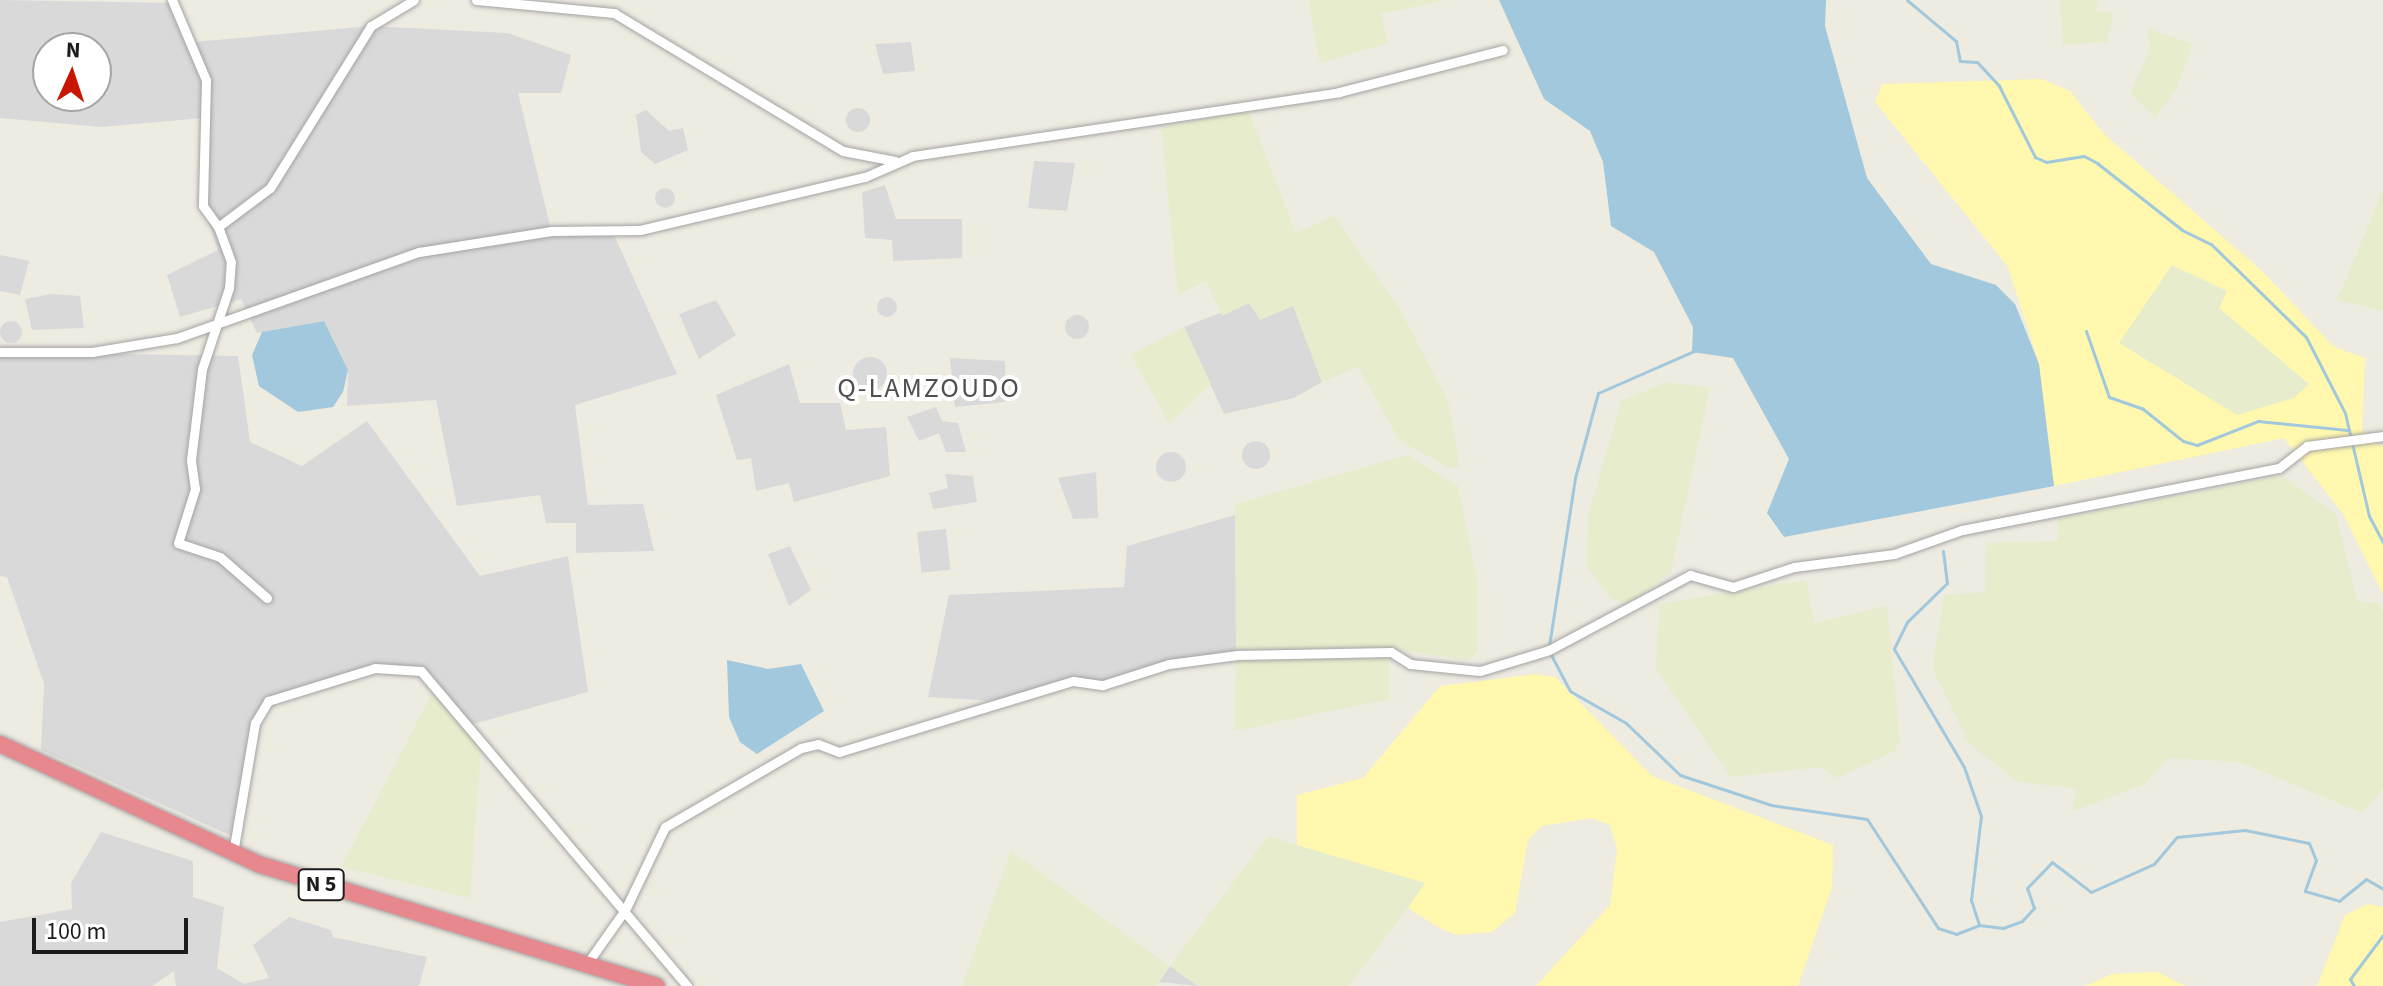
<!DOCTYPE html>
<html>
<head>
<meta charset="utf-8">
<style>
	body { margin:0 }
	#map { position:relative; width:2383px; height:986px; overflow:hidden; background:#eeebe1; font-family:"Source Sans 3",sans-serif }
	div>[style] { position:absolute }
	.residential>* { inset:0; background:#dad9d9; transform-origin:0 0 }
	.round { border-radius:50% }
	.farmland>* { inset:0; background:#e7edcc }
	.sand>* { inset:0; background:#fff8ae }
	.water>* { inset:0; background:#a1c8dc }
	.stream>* { height:3px; margin:-1.5px; padding:0 1.5px; transform-origin:1.5px; border-radius:1.5px; background:#a1c8dc }
	.roads { filter:drop-shadow(0 0 2px #a3a3a3) drop-shadow(0 0 2px #a3a3a3) }
	.street>* { height:9px; margin:-4.5px; padding:0 4.5px; transform-origin:4.5px; border-radius:4.5px; background:#fff }
	.highway>* { height:16px; margin:-8px; padding:0 8px; transform-origin:8px; border-radius:8px; background:#e7888f }
	span { translate:-50% -50%; white-space:nowrap; text-align:center; line-height:1.15; -webkit-text-stroke:8px #fff; paint-order:stroke }
	.shield-label span { padding:2px 6px; background:#fff; border:2px solid; border-radius:6px; -webkit-text-stroke-width:0 }
	.shield-label { font-size:22px; color:#1c1c1c; font-weight:700 }
	.quarter-label { font-size:28px; color:#4f4f4f; letter-spacing:2px }
	.north { position:absolute; left:32px; top:32px; width:80px; height:80px; box-sizing:border-box; background:#fff; border:2px solid #a4a4a4; border-radius:50%; rotate:3deg; font-size:22px; font-weight:700; line-height:32px; text-align:center; color:#1c1c1c }
	.north::after { content:''; display:block; margin:auto; width:28px; height:36px; background:#c81600; clip-path:polygon(50% 0,100% 100%,50% 72%,0 100%) }
	.scale { position:absolute; left:32px; top:918px; width:156px; height:36px; box-sizing:border-box; border:4px solid #1c1c1c; border-top:0; padding-left:10px; font-size:24px; line-height:28px; white-space:nowrap; color:#1c1c1c; -webkit-text-stroke:6px #fff; paint-order:stroke }
</style>
</head>
<body>
<div id="map">
	<div class="residential">
		<div style="clip-path:polygon(evenodd,0 0,175px 3px,194px 42px,371px 26px,507px 33px,571px 55px,561px 93px,518px 93px,551px 230px,610px 226px,677px 374px,575px 405px,588px 505px,643px 504px,654px 551px,576px 553px,576px 523px,546px 523px,540px 495px,457px 506px,436px 400px,347px 406px,348px 370px,324px 321px,257px 333px,241px 299px,180px 317px,167px 275px,218px 250px,203px 206px,204px 118px,101px 127px,0 118px,0 0,48px 48px,96px 48px,96px 96px,48px 96px,48px 48px)"></div>
		<div style="clip-path:polygon(911px 42px,915px 71px,883px 74px,875px 44px)"></div>
		<div class="round" style="left:846px;top:108px;width:24px;height:24px"></div>
		<div style="clip-path:polygon(646px 110px,669px 131px,683px 128px,688px 150px,655px 164px,641px 152px,636px 115px)"></div>
		<div style="clip-path:polygon(1034px 161px,1075px 163px,1067px 211px,1028px 208px)"></div>
		<div style="clip-path:polygon(885px 185px,896px 219px,962px 219px,962px 258px,893px 261px,892px 240px,865px 238px,862px 192px)"></div>
		<div class="round" style="left:655px;top:188px;width:20px;height:20px"></div>
		<div style="clip-path:polygon(0 255px,29px 261px,20px 295px,0 291px)"></div>
		<div style="clip-path:polygon(51px 294px,80px 296px,84px 328px,32px 330px,25px 299px)"></div>
		<div class="round" style="left:877px;top:297px;width:20px;height:20px"></div>
		<div style="clip-path:polygon(716px 300px,736px 335px,699px 359px,679px 314px)"></div>
		<div style="clip-path:polygon(1249px 302px,1293px 306px,1322px 382px,1294px 398px,1224px 414px,1184px 327px)"></div>
		<div class="round" style="left:1065px;top:315px;width:24px;height:24px"></div>
		<div class="round" style="left:0;top:321px;width:22px;height:22px"></div>
		<div style="clip-path:polygon(0 352px,238px 356px,250px 442px,302px 466px,367px 421px,480px 576px,568px 556px,588px 692px,470px 725px,421px 671px,375px 668px,286px 692px,268px 701px,255px 723px,234px 837px,41px 750px,44px 684px,7px 577px,0 576px)"></div>
		<div class="round" style="left:853px;top:357px;width:34px;height:34px"></div>
		<div style="clip-path:polygon(950px 358px,1005px 361px,1005px 402px,955px 407px)"></div>
		<div style="clip-path:polygon(789px 364px,800px 403px,840px 403px,846px 430px,886px 427px,890px 476px,794px 502px,789px 483px,756px 491px,751px 458px,737px 460px,716px 395px)"></div>
		<div style="clip-path:polygon(936px 407px,942px 421px,958px 423px,966px 452px,946px 452px,939px 433px,919px 441px,907px 417px)"></div>
		<div class="round" style="left:1242px;top:441px;width:28px;height:28px"></div>
		<div class="round" style="left:1156px;top:452px;width:30px;height:30px"></div>
		<div style="clip-path:polygon(1096px 472px,1098px 518px,1073px 519px,1058px 478px)"></div>
		<div style="clip-path:polygon(945px 474px,973px 476px,977px 502px,933px 509px,929px 493px,948px 488px)"></div>
		<div style="clip-path:polygon(1235px 515px,1237px 655px,1169px 664px,1103px 685px,1073px 681px,1012px 702px,928px 697px,949px 595px,1124px 587px,1127px 546px)"></div>
		<div style="left:946px;top:529px;width:41px;height:29px;rotate:84deg"></div>
		<div style="clip-path:polygon(790px 546px,811px 590px,789px 606px,768px 554px)"></div>
		<div style="clip-path:polygon(101px 832px,193px 861px,193px 897px,224px 907px,217px 968px,244px 984px,269px 978px,253px 945px,289px 917px,331px 930px,333px 937px,427px 957px,419px 986px,176px 986px,174px 971px,152px 986px,0 986px,0 922px,72px 909px,71px 883px)"></div>
		<div style="clip-path:polygon(1170px 966px,1198px 986px,1159px 982px)"></div>
	</div>
	<div class="farmland">
		<div style="clip-path:polygon(1308px 0,1445px 0,1381px 14px,1388px 43px,1320px 63px)"></div>
		<div style="clip-path:polygon(2059px 0,2097px 0,2097px 11px,2114px 13px,2107px 42px,2063px 45px)"></div>
		<div style="clip-path:polygon(2147px 28px,2193px 44px,2177px 88px,2155px 118px,2130px 93px,2150px 49px)"></div>
		<div style="clip-path:polygon(1248px 110px,1296px 233px,1334px 216px,1399px 308px,1448px 401px,1460px 465px,1452px 469px,1400px 441px,1358px 367px,1322px 382px,1293px 306px,1260px 320px,1249px 303px,1222px 316px,1206px 281px,1178px 295px,1161px 128px)"></div>
		<div style="clip-path:polygon(2383px 190px,2383px 311px,2337px 300px)"></div>
		<div style="clip-path:polygon(2172px 265px,2227px 291px,2272px 351px,2310px 384px,2294px 398px,2237px 415px,2119px 343px)"></div>
		<div style="clip-path:polygon(1184px 327px,1211px 384px,1169px 424px,1131px 354px)"></div>
		<div style="clip-path:polygon(1667px 382px,1710px 388px,1671px 572px,1629px 604px,1610px 598px,1586px 565px,1588px 516px,1621px 401px)"></div>
		<div style="clip-path:polygon(1407px 455px,1458px 486px,1478px 585px,1477px 652px,1469px 660px,1384px 648px,1236px 650px,1235px 504px)"></div>
		<div style="clip-path:polygon(2282px 476px,2336px 514px,2358px 602px,2380px 603px,2383px 613px,2383px 789px,2362px 813px,2240px 762px,2169px 758px,2143px 785px,2073px 811px,2075px 788px,2019px 782px,1969px 744px,1932px 667px,1944px 595px,1985px 592px,1986px 543px,2058px 541px,2058px 519px)"></div>
		<div style="clip-path:polygon(1806px 580px,1814px 623px,1887px 606px,1900px 740px,1895px 751px,1837px 778px,1820px 767px,1731px 777px,1656px 669px,1659px 604px)"></div>
		<div style="clip-path:polygon(1389px 654px,1390px 699px,1234px 731px,1236px 658px)"></div>
		<div style="clip-path:polygon(433px 692px,481px 750px,470px 898px,341px 867px)"></div>
		<div style="clip-path:polygon(1268px 836px,1426px 883px,1349px 986px,1198px 986px,1170px 966px)"></div>
		<div style="clip-path:polygon(1011px 851px,1169px 966px,1155px 986px,962px 986px)"></div>
	</div>
	<div class="sand">
		<div style="clip-path:polygon(evenodd,2042px 79px,2070px 91px,2103px 133px,2262px 271px,2334px 347px,2365px 358px,2362px 430px,2383px 447px,2383px 594px,2343px 514px,2284px 438px,2054px 486px,2039px 364px,2008px 267px,1875px 102px,1882px 84px,2042px 79px,2172px 265px,2227px 291px,2219px 308px,2309px 384px,2294px 398px,2237px 415px,2119px 343px,2172px 265px)"></div>
		<div style="clip-path:polygon(1535px 674px,1555px 677px,1652px 776px,1833px 845px,1832px 887px,1798px 986px,1536px 986px,1610px 905px,1617px 849px,1610px 825px,1591px 818px,1542px 826px,1528px 840px,1515px 913px,1492px 932px,1456px 935px,1436px 926px,1408px 908px,1425px 883px,1297px 845px,1297px 795px,1363px 778px,1440px 686px)"></div>
		<div style="clip-path:polygon(2368px 904px,2383px 907px,2383px 986px,2317px 986px,2345px 915px)"></div>
		<div style="clip-path:polygon(2158px 972px,2185px 986px,2085px 986px,2112px 974px)"></div>
	</div>
	<div class="water">
		<div style="clip-path:polygon(1499px 0,1826px 0,1825px 26px,1867px 178px,1931px 264px,1996px 285px,2015px 304px,2039px 364px,2054px 486px,1784px 537px,1767px 513px,1789px 459px,1733px 358px,1692px 352px,1693px 327px,1654px 252px,1611px 226px,1603px 162px,1590px 131px,1544px 99px)"></div>
		<div style="clip-path:polygon(324px 321px,348px 370px,343px 392px,333px 407px,298px 412px,259px 386px,252px 355px,262px 332px)"></div>
		<div style="clip-path:polygon(727px 660px,768px 669px,801px 664px,824px 711px,757px 754px,740px 742px,729px 717px)"></div>
	</div>
	<div class="stream">
		<div style="left:1907px;top:0;width:64px;rotate:39.9deg"></div>
		<div style="left:1956px;top:41px;width:20px;rotate:79deg"></div>
		<div style="left:1960px;top:61px;width:17px;rotate:3deg"></div>
		<div style="left:1977px;top:62px;width:33px;rotate:47deg"></div>
		<div style="left:1999px;top:86px;width:80px;rotate:63.1deg"></div>
		<div style="left:2035px;top:157px;width:12px;rotate:24deg"></div>
		<div style="left:2046px;top:162px;width:38px;rotate:-9deg"></div>
		<div style="left:2084px;top:156px;width:15px;rotate:28deg"></div>
		<div style="left:2097px;top:163px;width:108px;rotate:38.2deg"></div>
		<div style="left:2182px;top:230px;width:32px;rotate:26deg"></div>
		<div style="left:2211px;top:244px;width:133px;rotate:44.4deg"></div>
		<div style="left:2306px;top:337px;width:85px;rotate:62.8deg"></div>
		<div style="left:2345px;top:413px;width:106px;rotate:76.9deg"></div>
		<div style="left:2369px;top:516px;width:30px;rotate:62deg"></div>
		<div style="left:2086px;top:331px;width:70px;rotate:70.8deg"></div>
		<div style="left:2109px;top:397px;width:36px;rotate:19deg"></div>
		<div style="left:2143px;top:409px;width:51px;rotate:38.7deg"></div>
		<div style="left:2183px;top:441px;width:15px;rotate:16deg"></div>
		<div style="left:2197px;top:445px;width:66px;rotate:-21.5deg"></div>
		<div style="left:2258px;top:421px;width:90px;rotate:5.7deg"></div>
		<div style="left:1943px;top:551px;width:32px;rotate:83deg"></div>
		<div style="left:1947px;top:583px;width:56px;rotate:135.7deg"></div>
		<div style="left:1907px;top:622px;width:30px;rotate:116deg"></div>
		<div style="left:1894px;top:649px;width:137px;rotate:59.3deg"></div>
		<div style="left:1964px;top:767px;width:52px;rotate:70.9deg"></div>
		<div style="left:1981px;top:816px;width:85px;rotate:96.8deg"></div>
		<div style="left:1971px;top:900px;width:26px;rotate:72deg"></div>
		<div style="left:1979px;top:925px;width:24px;rotate:7deg"></div>
		<div style="left:2003px;top:928px;width:20px;rotate:-20deg"></div>
		<div style="left:2022px;top:921px;width:18px;rotate:-47deg"></div>
		<div style="left:2034px;top:908px;width:21px;rotate:-109deg"></div>
		<div style="left:2027px;top:888px;width:36px;rotate:-46deg"></div>
		<div style="left:2052px;top:862px;width:49px;rotate:37.6deg"></div>
		<div style="left:2091px;top:892px;width:69px;rotate:-24deg"></div>
		<div style="left:2154px;top:864px;width:35px;rotate:-50deg"></div>
		<div style="left:2177px;top:837px;width:68px;rotate:-5.9deg"></div>
		<div style="left:2245px;top:830px;width:65px;rotate:11.5deg"></div>
		<div style="left:2309px;top:843px;width:18px;rotate:68deg"></div>
		<div style="left:2316px;top:860px;width:33px;rotate:110deg"></div>
		<div style="left:2305px;top:891px;width:35px;rotate:16deg"></div>
		<div style="left:2339px;top:901px;width:35px;rotate:-39deg"></div>
		<div style="left:2366px;top:879px;width:20px;rotate:30deg"></div>
		<div style="left:1549px;top:646px;width:170px;rotate:-81.2deg"></div>
		<div style="left:1575px;top:478px;width:88px;rotate:-74.9deg"></div>
		<div style="left:1598px;top:393px;width:105px;rotate:-23.6deg"></div>
		<div style="left:1550px;top:653px;width:43px;rotate:62.2deg"></div>
		<div style="left:1570px;top:691px;width:64px;rotate:29.7deg"></div>
		<div style="left:1626px;top:723px;width:75px;rotate:43.9deg"></div>
		<div style="left:1680px;top:775px;width:96px;rotate:18.2deg"></div>
		<div style="left:1771px;top:805px;width:97px;rotate:8.3deg"></div>
		<div style="left:1867px;top:819px;width:130px;rotate:56.9deg"></div>
		<div style="left:1938px;top:928px;width:19px;rotate:18deg"></div>
		<div style="left:1956px;top:934px;width:25px;rotate:-21deg"></div>
		<div style="left:2354px;top:986px;width:8px;rotate:-120deg"></div>
		<div style="left:2350px;top:979px;width:55px;rotate:-53.1deg"></div>
	</div>
	<div class="roads">
		<div class="street">
			<div style="left:172px;top:0;width:87px;rotate:67deg"></div>
			<div style="left:206px;top:80px;width:126px;rotate:91.4deg"></div>
			<div style="left:203px;top:206px;width:26px;rotate:54deg"></div>
			<div style="left:476px;top:0;width:139px;rotate:5.4deg"></div>
			<div style="left:614px;top:13px;width:267px;rotate:31.1deg"></div>
			<div style="left:843px;top:151px;width:53px;rotate:10.9deg"></div>
			<div style="left:0;top:352px;width:92px"></div>
			<div style="left:92px;top:352px;width:86px;rotate:-9.4deg"></div>
			<div style="left:177px;top:338px;width:257px;rotate:-19.6deg"></div>
			<div style="left:419px;top:252px;width:134px;rotate:-9deg"></div>
			<div style="left:551px;top:231px;width:89px;rotate:-0.6deg"></div>
			<div style="left:640px;top:230px;width:231px;rotate:-13.3deg"></div>
			<div style="left:865px;top:177px;width:52px;rotate:-23.6deg"></div>
			<div style="left:913px;top:156px;width:431px;rotate:-8.5deg"></div>
			<div style="left:1339px;top:92px;width:169px;rotate:-14.4deg"></div>
			<div style="left:267px;top:598px;width:62px;rotate:-138.9deg"></div>
			<div style="left:220px;top:557px;width:44px;rotate:-161.6deg"></div>
			<div style="left:178px;top:543px;width:57px;rotate:-72.5deg"></div>
			<div style="left:195px;top:489px;width:29px;rotate:-98deg"></div>
			<div style="left:191px;top:460px;width:92px;rotate:-83.1deg"></div>
			<div style="left:202px;top:369px;width:85px;rotate:-71.6deg"></div>
			<div style="left:229px;top:288px;width:26px;rotate:-86deg"></div>
			<div style="left:231px;top:262px;width:37px;rotate:-110deg"></div>
			<div style="left:218px;top:227px;width:65px;rotate:-36.9deg"></div>
			<div style="left:270px;top:188px;width:191px;rotate:-58.1deg"></div>
			<div style="left:371px;top:26px;width:50px;rotate:-31.2deg"></div>
			<div style="left:233px;top:853px;width:132px;rotate:-80.4deg"></div>
			<div style="left:255px;top:723px;width:26px;rotate:-59deg"></div>
			<div style="left:268px;top:701px;width:112px;rotate:-17.1deg"></div>
			<div style="left:375px;top:668px;width:46px;rotate:3.7deg"></div>
			<div style="left:421px;top:671px;width:412px;rotate:49.8deg"></div>
			<div style="left:586px;top:965px;width:67px;rotate:-54.7deg"></div>
			<div style="left:625px;top:910px;width:92px;rotate:-64.3deg"></div>
			<div style="left:665px;top:827px;width:157px;rotate:-30.2deg"></div>
			<div style="left:801px;top:748px;width:17px;rotate:-13deg"></div>
			<div style="left:818px;top:744px;width:22px;rotate:21deg"></div>
			<div style="left:839px;top:752px;width:245px;rotate:-16.9deg"></div>
			<div style="left:1073px;top:681px;width:30px;rotate:8deg"></div>
			<div style="left:1103px;top:685px;width:69px;rotate:-17.7deg"></div>
			<div style="left:1169px;top:664px;width:69px;rotate:-7.5deg"></div>
			<div style="left:1237px;top:655px;width:154px;rotate:-1.1deg"></div>
			<div style="left:1391px;top:652px;width:22px;rotate:32deg"></div>
			<div style="left:1410px;top:664px;width:70px;rotate:5.7deg"></div>
			<div style="left:1480px;top:671px;width:72px;rotate:-16.9deg"></div>
			<div style="left:1549px;top:650px;width:160px;rotate:-28deg"></div>
			<div style="left:1690px;top:575px;width:45px;rotate:15.6deg"></div>
			<div style="left:1733px;top:587px;width:64px;rotate:-18.2deg"></div>
			<div style="left:1794px;top:567px;width:101px;rotate:-7.4deg"></div>
			<div style="left:1894px;top:554px;width:72px;rotate:-19.4deg"></div>
			<div style="left:1962px;top:530px;width:323px;rotate:-11.1deg"></div>
			<div style="left:2279px;top:468px;width:36px;rotate:-38deg"></div>
			<div style="left:2307px;top:446px;width:77px;rotate:-7.5deg"></div>
		</div>
		<div class="highway">
			<div style="left:0;top:744px;width:285px;rotate:24.9deg"></div>
			<div style="left:258px;top:864px;width:417px;rotate:17deg"></div>
		</div>
	</div>
	<div class="shield-label">
		<span style="left:321px;top:885px">N 5</span>
	</div>
	<div class="quarter-label">
		<span style="left:929px;top:388px">Q-LAMZOUDO</span>
	</div>
	<div class="north">N</div>
	<div class="scale">100 m</div>
</div>
</body>
</html>
